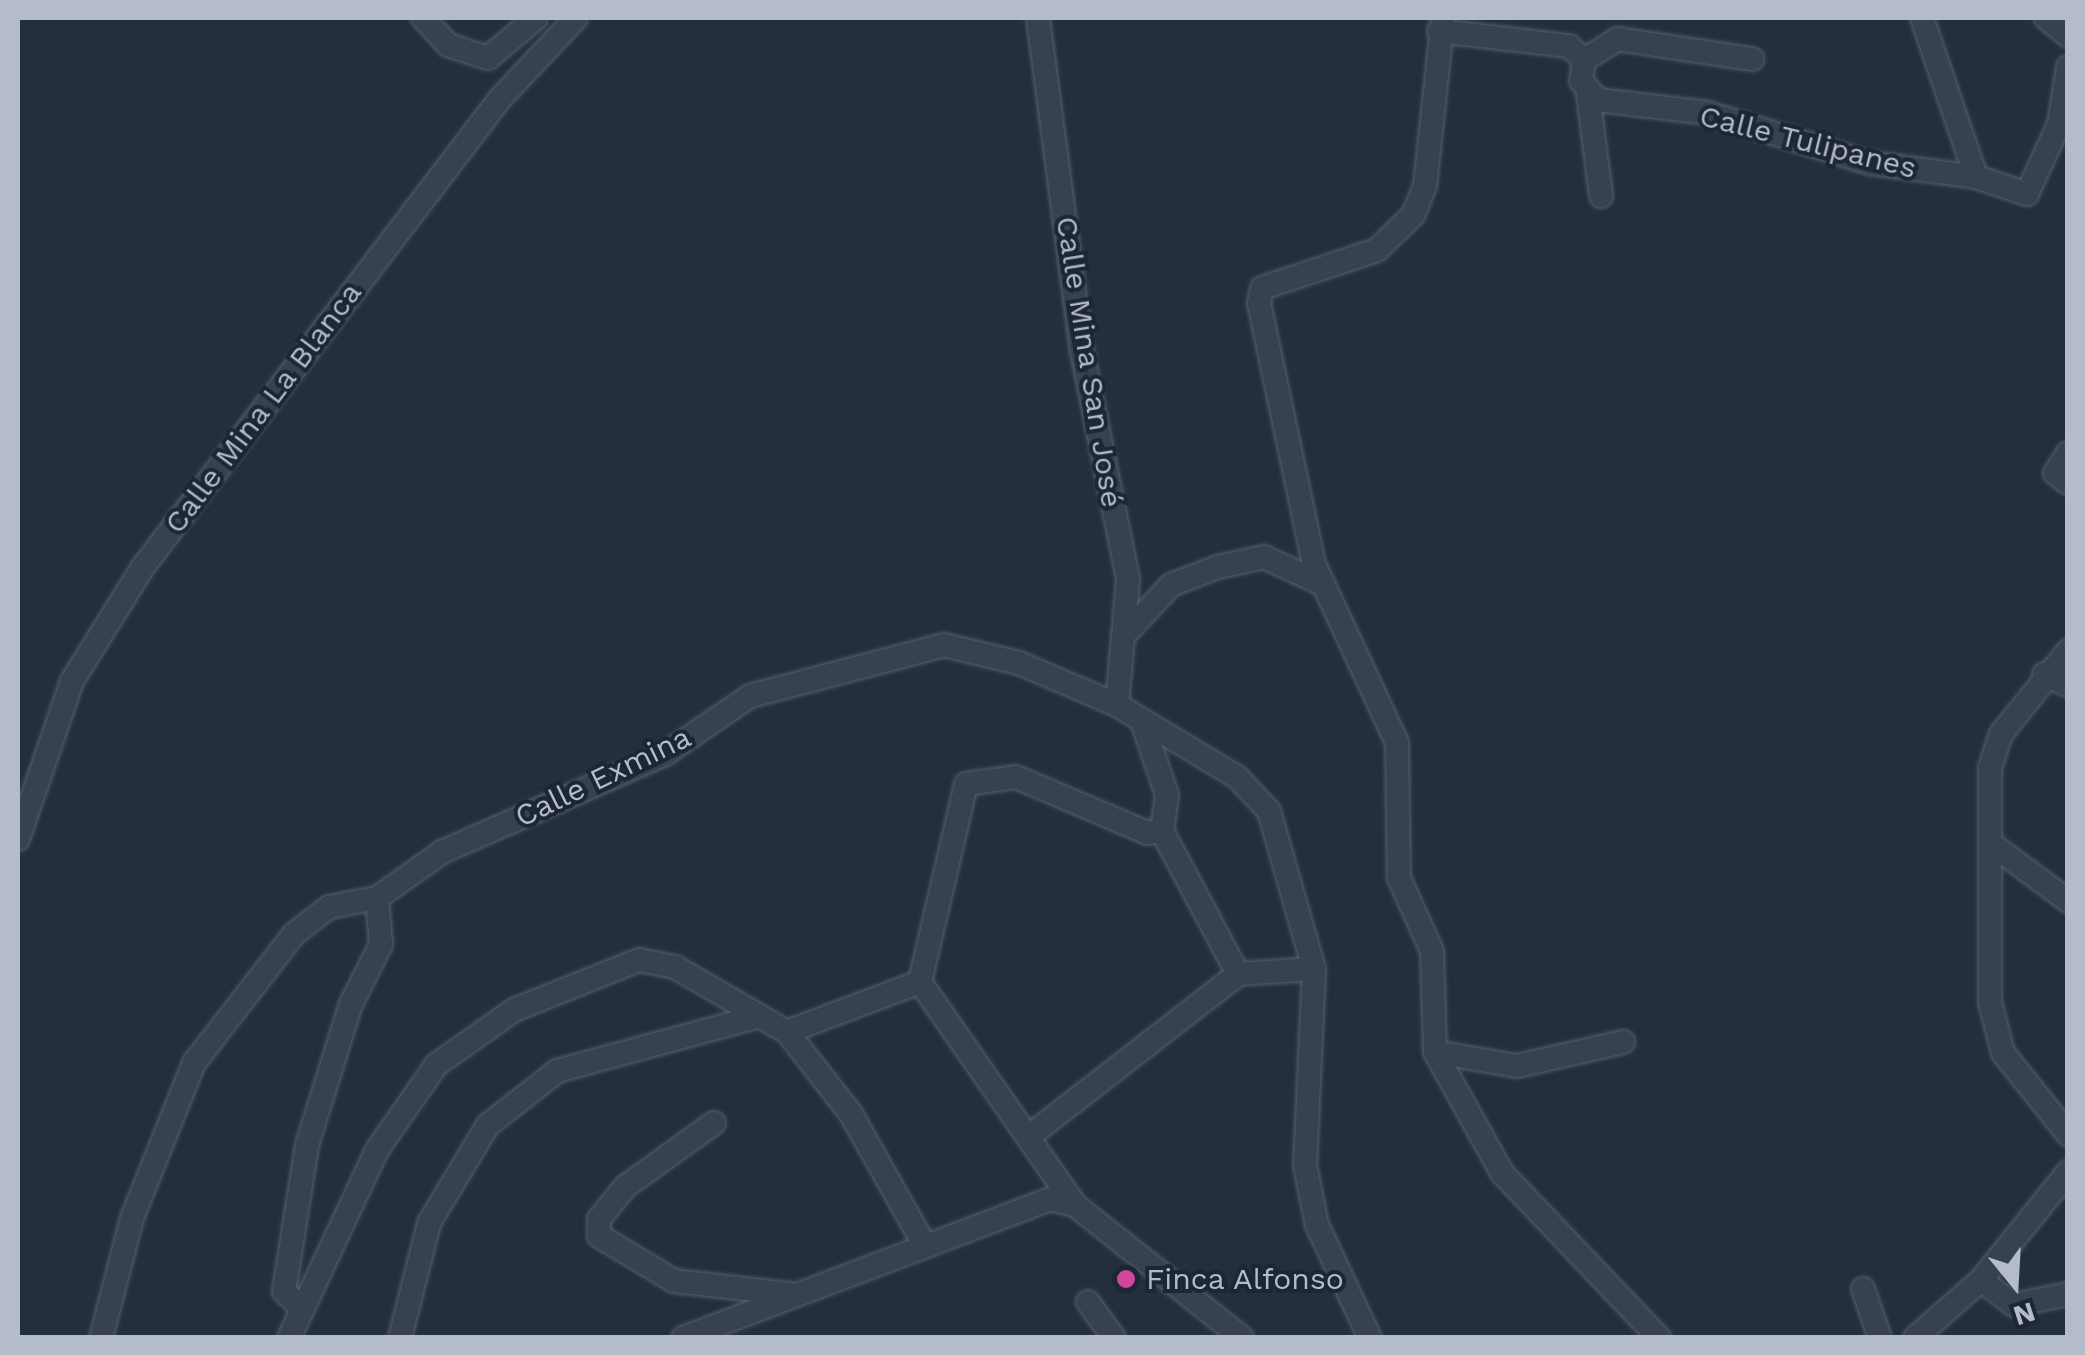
<!DOCTYPE html>
<html>
<head>
<meta charset="utf-8">
<style>
	body { margin:0 }
	#map { position:relative; width:2085px; height:1355px; overflow:hidden; background:#242f3e; font-family:"Work Sans",sans-serif }
	div>[style] { position:absolute }
	.roads { filter:drop-shadow(0 0 2px #565f6c) drop-shadow(0 0 2px #565f6c) }
	.street>* { height:22px; margin:-11px; padding:0 11px; transform-origin:11px; border-radius:11px; background:#38414e }
	.dots>* { width:28px; height:28px; translate:-50% -50%; box-sizing:border-box; border:5px solid #1d2633; border-radius:50% }
	span { translate:-50% -50%; white-space:nowrap; text-align:center; line-height:1.15; -webkit-text-stroke:8px #1d2633; paint-order:stroke }
	.street-label { font-size:30px; color:#b4bcc9 }
	.poi-label { font-size:30px; color:#b4bcc9 }
	.left { translate:0 -50%; text-align:left }
	.frame { position:absolute; inset:0; border:20px solid #b4bcc9; pointer-events:none }
	.north { position:absolute; left:1965px; top:1235px; width:100px; height:100px; -webkit-text-stroke:8px #1d2633; paint-order:stroke; rotate:162deg; font-size:28px; font-weight:700; line-height:40px; text-align:center; color:#b4bcc9 }
	.north::after { content:''; display:block; margin:auto; width:35px; height:45px; background:#b4bcc9; clip-path:polygon(50% 0,100% 100%,50% 72%,0 100%) }
</style>
</head>
<body>
<div id="map">
	<div class="roads">
		<div class="street">
			<div style="left:423px;top:18px;width:37px;rotate:47deg"></div>
			<div style="left:448px;top:45px;width:42px;rotate:18deg"></div>
			<div style="left:488px;top:58px;width:62px;rotate:-39.8deg"></div>
			<div style="left:1038px;top:18px;width:336px;rotate:82.5deg"></div>
			<div style="left:1082px;top:351px;width:234px;rotate:78.6deg"></div>
			<div style="left:1128px;top:580px;width:125px;rotate:95deg"></div>
			<div style="left:1443px;top:18px;width:169px;rotate:96.1deg"></div>
			<div style="left:1425px;top:186px;width:31px;rotate:112deg"></div>
			<div style="left:1413px;top:215px;width:50px;rotate:135.8deg"></div>
			<div style="left:1377px;top:250px;width:121px;rotate:161.7deg"></div>
			<div style="left:1262px;top:288px;width:15px;rotate:101deg"></div>
			<div style="left:1259px;top:303px;width:267px;rotate:78.1deg"></div>
			<div style="left:1314px;top:564px;width:197px;rotate:65.1deg"></div>
			<div style="left:1397px;top:743px;width:135px;rotate:89.2deg"></div>
			<div style="left:1399px;top:878px;width:80px;rotate:65.7deg"></div>
			<div style="left:1432px;top:951px;width:101px;rotate:88.3deg"></div>
			<div style="left:1435px;top:1052px;width:138px;rotate:61deg"></div>
			<div style="left:1502px;top:1173px;width:228px;rotate:46.4deg"></div>
			<div style="left:1922px;top:18px;width:168px;rotate:71.2deg"></div>
			<div style="left:2046px;top:18px;width:28px;rotate:39deg"></div>
			<div style="left:1439px;top:31px;width:131px;rotate:6.6deg"></div>
			<div style="left:1569px;top:46px;width:21px;rotate:43deg"></div>
			<div style="left:1584px;top:60px;width:21px;rotate:98deg"></div>
			<div style="left:1581px;top:81px;width:25px;rotate:48deg"></div>
			<div style="left:1598px;top:100px;width:111px;rotate:6.7deg"></div>
			<div style="left:1708px;top:113px;width:170px;rotate:17.2deg"></div>
			<div style="left:1870px;top:163px;width:107px;rotate:7.5deg"></div>
			<div style="left:1976px;top:177px;width:54px;rotate:18.4deg"></div>
			<div style="left:2027px;top:194px;width:77px;rotate:-65.4deg"></div>
			<div style="left:2059px;top:124px;width:58px;rotate:-81deg"></div>
			<div style="left:1584px;top:60px;width:39px;rotate:-32deg"></div>
			<div style="left:1617px;top:39px;width:137px;rotate:8.4deg"></div>
			<div style="left:1588px;top:94px;width:103px;rotate:82.7deg"></div>
			<div style="left:2068px;top:453px;width:24px;rotate:123deg"></div>
			<div style="left:2055px;top:473px;width:16px;rotate:38deg"></div>
			<div style="left:1129px;top:630px;width:62px;rotate:-47deg"></div>
			<div style="left:1171px;top:585px;width:50px;rotate:-21deg"></div>
			<div style="left:1218px;top:567px;width:47px;rotate:-12.3deg"></div>
			<div style="left:1264px;top:557px;width:66px;rotate:25deg"></div>
			<div style="left:2068px;top:651px;width:107px;rotate:128.9deg"></div>
			<div style="left:2001px;top:734px;width:36px;rotate:108deg"></div>
			<div style="left:1990px;top:768px;width:234px;rotate:90deg"></div>
			<div style="left:1990px;top:1002px;width:53px;rotate:75.7deg"></div>
			<div style="left:2003px;top:1053px;width:104px;rotate:51.3deg"></div>
			<div style="left:2044px;top:674px;width:26px;rotate:25deg"></div>
			<div style="left:1162px;top:831px;width:162px;rotate:62deg"></div>
			<div style="left:18px;top:839px;width:167px;rotate:-71.1deg"></div>
			<div style="left:72px;top:681px;width:134px;rotate:-58.1deg"></div>
			<div style="left:143px;top:567px;width:587px;rotate:-52.68deg"></div>
			<div style="left:499px;top:100px;width:112px;rotate:-46.8deg"></div>
			<div style="left:1994px;top:846px;width:92px;rotate:36.6deg"></div>
			<div style="left:920px;top:982px;width:272px;rotate:55.2deg"></div>
			<div style="left:787px;top:1032px;width:142px;rotate:-20.6deg"></div>
			<div style="left:920px;top:982px;width:203px;rotate:-76.9deg"></div>
			<div style="left:966px;top:784px;width:50px;rotate:-8deg"></div>
			<div style="left:1016px;top:777px;width:142px;rotate:23.1deg"></div>
			<div style="left:1147px;top:833px;width:15px;rotate:-8deg"></div>
			<div style="left:1162px;top:831px;width:36px;rotate:-82deg"></div>
			<div style="left:1167px;top:795px;width:78px;rotate:-108.7deg"></div>
			<div style="left:1435px;top:1052px;width:83px;rotate:9.7deg"></div>
			<div style="left:1517px;top:1066px;width:109px;rotate:-12.8deg"></div>
			<div style="left:714px;top:1123px;width:110px;rotate:144.3deg"></div>
			<div style="left:625px;top:1187px;width:41px;rotate:129.1deg"></div>
			<div style="left:599px;top:1219px;width:17px;rotate:90deg"></div>
			<div style="left:599px;top:1236px;width:87px;rotate:31deg"></div>
			<div style="left:674px;top:1281px;width:116px;rotate:6.4deg"></div>
			<div style="left:1032px;top:1134px;width:261px;rotate:-37.8deg"></div>
			<div style="left:1238px;top:974px;width:76px;rotate:-3.8deg"></div>
			<div style="left:1981px;top:1280px;width:41px;rotate:37.1deg"></div>
			<div style="left:2014px;top:1305px;width:55px;rotate:-11.5deg"></div>
			<div style="left:1863px;top:1289px;width:52px;rotate:70.9deg"></div>
			<div style="left:1088px;top:1302px;width:44px;rotate:54.2deg"></div>
			<div style="left:298px;top:1305px;width:20px;rotate:-135deg"></div>
			<div style="left:284px;top:1291px;width:148px;rotate:-81deg"></div>
			<div style="left:307px;top:1145px;width:148px;rotate:-72.7deg"></div>
			<div style="left:351px;top:1004px;width:67px;rotate:-63.4deg"></div>
			<div style="left:381px;top:944px;width:46px;rotate:-95deg"></div>
			<div style="left:101px;top:1338px;width:124px;rotate:-75.5deg"></div>
			<div style="left:132px;top:1218px;width:167px;rotate:-68.2deg"></div>
			<div style="left:194px;top:1063px;width:163px;rotate:-52.2deg"></div>
			<div style="left:294px;top:934px;width:44px;rotate:-37.6deg"></div>
			<div style="left:329px;top:907px;width:49px;rotate:-10.6deg"></div>
			<div style="left:377px;top:898px;width:80px;rotate:-35.3deg"></div>
			<div style="left:442px;top:852px;width:244px;rotate:-23.7deg"></div>
			<div style="left:665px;top:754px;width:103px;rotate:-34.3deg"></div>
			<div style="left:750px;top:696px;width:201px;rotate:-14.7deg"></div>
			<div style="left:944px;top:645px;width:77px;rotate:13.5deg"></div>
			<div style="left:1019px;top:663px;width:107px;rotate:23.2deg"></div>
			<div style="left:1117px;top:705px;width:140px;rotate:31deg"></div>
			<div style="left:1237px;top:777px;width:47px;rotate:46.7deg"></div>
			<div style="left:1269px;top:811px;width:164px;rotate:74.1deg"></div>
			<div style="left:1314px;top:969px;width:196px;rotate:92.6deg"></div>
			<div style="left:1305px;top:1165px;width:61px;rotate:78.7deg"></div>
			<div style="left:1317px;top:1225px;width:125px;rotate:64.9deg"></div>
			<div style="left:289px;top:1338px;width:208px;rotate:-64.9deg"></div>
			<div style="left:377px;top:1150px;width:103px;rotate:-55.2deg"></div>
			<div style="left:436px;top:1065px;width:95px;rotate:-35.2deg"></div>
			<div style="left:514px;top:1010px;width:135px;rotate:-21.8deg"></div>
			<div style="left:639px;top:960px;width:37px;rotate:11deg"></div>
			<div style="left:675px;top:967px;width:129px;rotate:30.1deg"></div>
			<div style="left:787px;top:1032px;width:104px;rotate:52deg"></div>
			<div style="left:851px;top:1114px;width:149px;rotate:60.7deg"></div>
			<div style="left:400px;top:1338px;width:119px;rotate:-75.8deg"></div>
			<div style="left:429px;top:1223px;width:114px;rotate:-59deg"></div>
			<div style="left:488px;top:1125px;width:88px;rotate:-38deg"></div>
			<div style="left:557px;top:1071px;width:209px;rotate:-15.2deg"></div>
			<div style="left:683px;top:1338px;width:393px;rotate:-20.7deg"></div>
			<div style="left:1051px;top:1199px;width:25px;rotate:14deg"></div>
			<div style="left:1075px;top:1205px;width:213px;rotate:38.5deg"></div>
			<div style="left:1915px;top:1338px;width:88px;rotate:-41.3deg"></div>
			<div style="left:1981px;top:1280px;width:139px;rotate:-51.1deg"></div>
		</div>
	</div>
	<div class="dots">
		<div style="left:1126px;top:1279px;background:#d1479c"></div>
	</div>
	<div class="street-label">
		<span style="left:1808px;top:142px;rotate:14deg">Calle Tulipanes</span>
		<span style="left:1089px;top:362px;rotate:81deg">Calle Mina San José</span>
		<span style="left:263px;top:408px;rotate:-53deg">Calle Mina La Blanca</span>
		<span style="left:603px;top:777px;rotate:-26deg">Calle Exmina</span>
	</div>
	<div class="poi-label">
		<span class="left" style="left:1146px;top:1279px">Finca Alfonso</span>
	</div>
	<div class="frame"></div>
	<div class="north">N</div>
</div>
</body>
</html>
